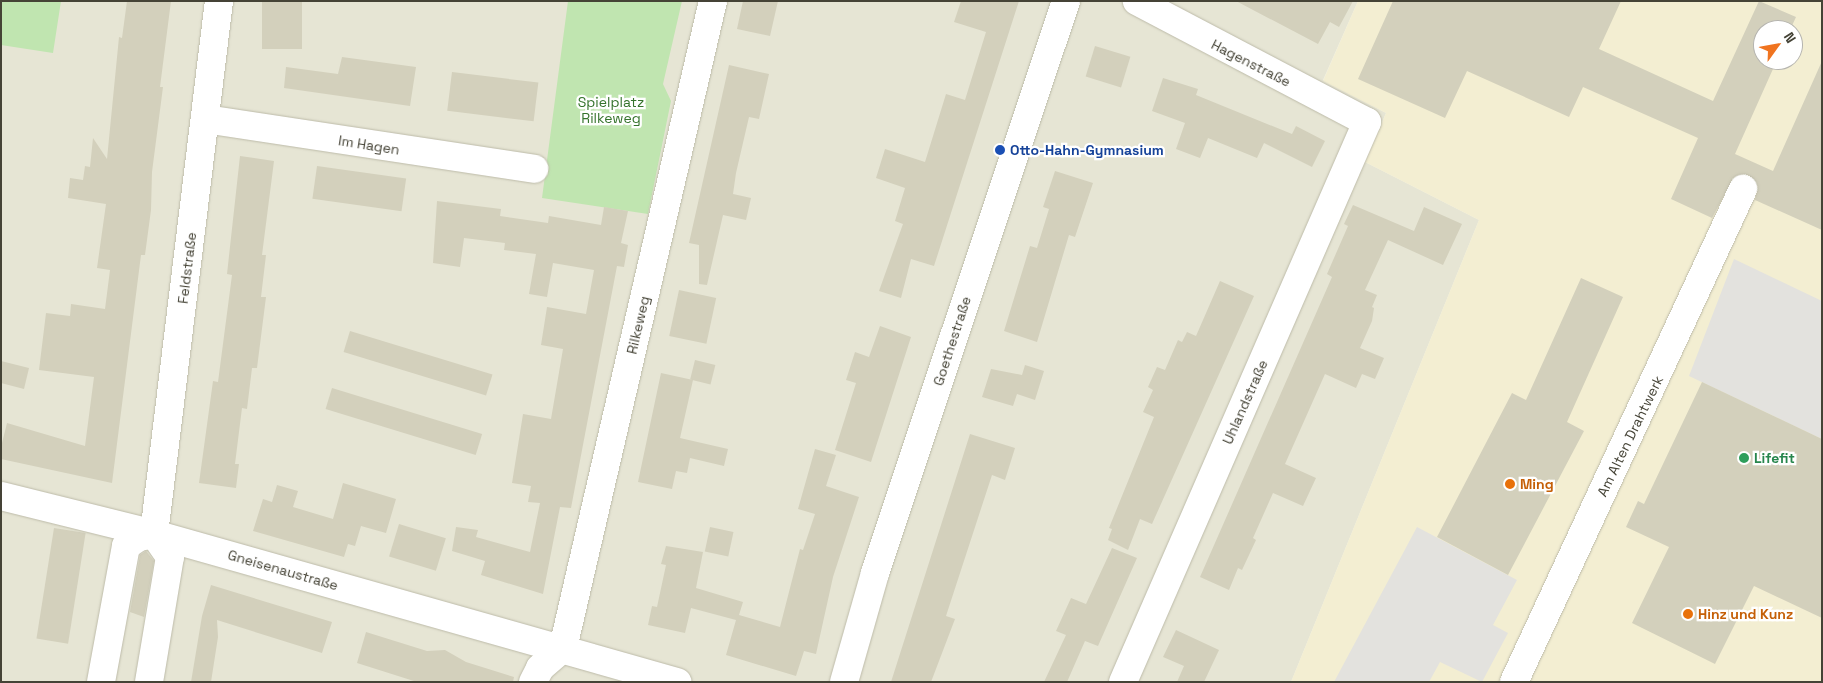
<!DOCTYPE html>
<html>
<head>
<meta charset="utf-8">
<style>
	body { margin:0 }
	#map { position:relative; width:1823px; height:683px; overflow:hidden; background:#f2f2e6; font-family:"Space Grotesk",sans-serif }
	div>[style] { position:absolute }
	.residential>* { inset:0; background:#e6e5d4 }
	.commercial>* { inset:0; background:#f3eed2 }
	.green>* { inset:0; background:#c0e5b0 }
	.parking>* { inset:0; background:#e3e2de }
	.building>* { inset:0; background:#d3d0bc; transform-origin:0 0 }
	.roads { filter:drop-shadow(0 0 1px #bdbba9) drop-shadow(0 0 1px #bdbba9) }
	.street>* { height:28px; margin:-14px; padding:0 14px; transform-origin:14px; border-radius:14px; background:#fff }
	.dots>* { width:14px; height:14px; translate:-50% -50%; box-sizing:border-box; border:2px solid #fff; border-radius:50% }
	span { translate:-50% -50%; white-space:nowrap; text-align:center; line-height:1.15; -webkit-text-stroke:4.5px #fff; paint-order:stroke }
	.street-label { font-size:14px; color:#454336 }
	.park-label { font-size:14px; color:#35732c }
	.transit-label { font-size:14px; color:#164399; font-weight:700 }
	.left { translate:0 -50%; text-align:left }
	.leisure-label { font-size:14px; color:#27864d; font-weight:700 }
	.food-label { font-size:14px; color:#c56008; font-weight:700 }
	.frame { position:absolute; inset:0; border:2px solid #454336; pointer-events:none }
	.north { position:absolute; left:1753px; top:20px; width:50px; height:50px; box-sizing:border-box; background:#fff; border:1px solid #b5b4af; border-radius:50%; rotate:58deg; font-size:14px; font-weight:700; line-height:20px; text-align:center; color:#454336 }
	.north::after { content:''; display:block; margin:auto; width:18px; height:22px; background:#f07420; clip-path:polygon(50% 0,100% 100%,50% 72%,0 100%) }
</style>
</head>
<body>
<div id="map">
	<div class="residential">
		<div style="clip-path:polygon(1px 1px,1358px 1px,1323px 80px,1386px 113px,1365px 162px,1479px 220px,1291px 682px,1px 682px)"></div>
	</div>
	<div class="commercial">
		<div style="clip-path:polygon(evenodd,1358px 1px,1822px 1px,1822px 682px,1291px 682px,1479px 220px,1365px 162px,1386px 113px,1323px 81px,1358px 1px,1763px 30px,1793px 30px,1793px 60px,1763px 60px,1763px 30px)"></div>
	</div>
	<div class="green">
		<div style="clip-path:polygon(1px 1px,61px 1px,53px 53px,1px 45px)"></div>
		<div style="clip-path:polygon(568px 1px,682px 1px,663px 84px,671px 101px,648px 214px,542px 198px)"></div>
	</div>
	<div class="parking">
		<div style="clip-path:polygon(1734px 259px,1822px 301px,1822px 439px,1689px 376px)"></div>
		<div style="clip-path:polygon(1417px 527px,1517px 580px,1493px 625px,1508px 633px,1482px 682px,1440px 662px,1429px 682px,1334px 682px)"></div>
	</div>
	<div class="building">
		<div style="clip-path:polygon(127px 1px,171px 1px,160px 87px,163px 87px,152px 172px,151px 210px,145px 255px,141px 255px,112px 483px,1px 459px,1px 447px,7px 423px,85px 446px,94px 377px,39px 370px,46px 313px,70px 316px,71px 304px,105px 309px,110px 270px,97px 268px,106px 204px,68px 198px,70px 178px,83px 180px,85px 166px,90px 167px,93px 138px,107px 159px,119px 37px,122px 38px)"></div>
		<div style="left:262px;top:1px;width:40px;height:48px"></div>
		<div style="clip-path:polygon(743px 1px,778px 1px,770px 36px,737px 29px)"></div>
		<div style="clip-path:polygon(961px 1px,1019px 1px,934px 266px,911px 259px,901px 298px,879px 291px,903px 224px,895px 221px,905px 188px,876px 178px,885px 149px,925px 162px,946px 94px,965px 100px,986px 32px,954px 22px)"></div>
		<div style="clip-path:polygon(1236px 1px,1353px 1px,1339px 27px,1330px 22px,1318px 44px)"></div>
		<div style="clip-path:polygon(1393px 1px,1621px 1px,1599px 49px,1713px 101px,1759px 1px,1796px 17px,1790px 30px,1763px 30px,1763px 60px,1777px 60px,1735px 154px,1773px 171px,1822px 61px,1822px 230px,1755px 200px,1758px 187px,1749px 175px,1734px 177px,1712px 218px,1671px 199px,1698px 138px,1583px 87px,1569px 117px,1467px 71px,1445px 118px,1358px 79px)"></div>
		<div style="left:1095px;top:46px;width:37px;height:32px;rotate:17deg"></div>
		<div style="clip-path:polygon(342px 57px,416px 67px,410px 106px,284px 88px,286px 67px,338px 74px)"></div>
		<div style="clip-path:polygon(729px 65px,769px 74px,759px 119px,749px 117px,736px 173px,733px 194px,751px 198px,746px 220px,723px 215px,707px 285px,699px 284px,699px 245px,689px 243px)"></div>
		<div style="left:452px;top:72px;width:87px;height:39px;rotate:7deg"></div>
		<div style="clip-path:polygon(1163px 78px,1198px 89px,1196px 95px,1292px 134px,1296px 126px,1325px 141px,1312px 167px,1264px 143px,1257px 158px,1208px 138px,1200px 158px,1176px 149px,1185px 123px,1152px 111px)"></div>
		<div style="clip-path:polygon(240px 156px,274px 161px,262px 255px,266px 255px,261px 297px,266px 297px,257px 368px,252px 368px,247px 409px,242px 408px,235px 464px,239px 464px,236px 488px,199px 483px,213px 381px,218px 382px,232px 275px,227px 274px)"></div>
		<div style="left:317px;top:166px;width:90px;height:33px;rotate:8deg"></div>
		<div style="clip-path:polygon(1055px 171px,1093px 183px,1075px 237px,1069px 235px,1037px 342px,1004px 331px,1030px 246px,1037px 248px,1049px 209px,1043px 207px)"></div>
		<div style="clip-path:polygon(437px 201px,501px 209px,500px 216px,548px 223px,549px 216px,601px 225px,604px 207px,628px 211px,621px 243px,628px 245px,624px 267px,617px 266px,571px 508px,560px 507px,543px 594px,481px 575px,485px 561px,452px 551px,456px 527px,478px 530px,476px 537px,530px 552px,540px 503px,528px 502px,531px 486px,512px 483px,523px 414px,551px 419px,563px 349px,541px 345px,547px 307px,586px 314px,594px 270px,553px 263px,547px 297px,529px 294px,536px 254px,504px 250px,505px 243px,464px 238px,460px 267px,433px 263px)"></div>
		<div style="clip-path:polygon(1353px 205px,1414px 231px,1424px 207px,1462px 224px,1443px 265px,1388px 240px,1365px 290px,1377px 295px,1372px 307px,1374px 308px,1372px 321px,1360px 348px,1384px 358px,1375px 379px,1362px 374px,1356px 388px,1325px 374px,1285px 464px,1316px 478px,1303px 506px,1273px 493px,1253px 538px,1256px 540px,1242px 570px,1238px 568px,1229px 590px,1200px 577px,1332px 277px,1327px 274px,1348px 226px,1344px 224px)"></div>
		<div style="clip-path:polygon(1581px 278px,1623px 297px,1567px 422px,1584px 431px,1508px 575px,1437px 537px,1512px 393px,1526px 400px)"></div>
		<div style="clip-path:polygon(1220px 281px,1254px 296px,1152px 524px,1140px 519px,1128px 550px,1108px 540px,1112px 529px,1109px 528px,1154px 417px,1143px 412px,1153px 390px,1148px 387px,1157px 367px,1165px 370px,1178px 340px,1182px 342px,1187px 332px,1196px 336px)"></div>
		<div style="left:679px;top:290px;width:38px;height:47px;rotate:12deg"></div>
		<div style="clip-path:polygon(880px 326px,911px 337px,871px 462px,835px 450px,856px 383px,846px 380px,855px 352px,869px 357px)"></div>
		<div style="left:350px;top:331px;width:149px;height:22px;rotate:17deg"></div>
		<div style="left:695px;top:360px;width:21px;height:20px;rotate:14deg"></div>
		<div style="clip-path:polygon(1px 361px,29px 368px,24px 389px,1px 383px)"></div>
		<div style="clip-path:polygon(1025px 365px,1044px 371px,1035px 400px,1017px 394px,1013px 406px,982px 397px,991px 369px,1022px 375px)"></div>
		<div style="clip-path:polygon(661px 373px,693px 380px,680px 438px,728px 449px,724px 466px,690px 458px,687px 473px,676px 471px,672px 489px,638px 482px)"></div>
		<div style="clip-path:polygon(1702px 382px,1822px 439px,1822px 618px,1754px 586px,1715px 664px,1632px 623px,1669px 547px,1626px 527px,1638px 501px,1644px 504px)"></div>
		<div style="left:332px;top:388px;width:157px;height:22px;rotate:17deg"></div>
		<div style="clip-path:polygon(970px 434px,1015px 448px,1005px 480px,992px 475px,946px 616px,955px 619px,931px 682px,891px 682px)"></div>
		<div style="clip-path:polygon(815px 449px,836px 455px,826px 486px,859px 497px,833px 577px,816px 654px,804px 651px,796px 676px,726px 655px,736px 620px,691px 608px,685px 633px,648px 625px,652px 606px,657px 607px,666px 565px,661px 564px,666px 546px,703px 552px,696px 588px,743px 602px,739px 615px,780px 627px,800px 549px,803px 550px,815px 514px,798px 509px)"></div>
		<div style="clip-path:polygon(343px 483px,396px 499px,386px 533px,361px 526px,355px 546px,348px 544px,344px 557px,253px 531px,263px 499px,272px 502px,277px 485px,298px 491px,293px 507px,333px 519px)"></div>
		<div style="left:399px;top:524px;width:49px;height:34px;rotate:17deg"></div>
		<div style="left:710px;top:527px;width:24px;height:25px;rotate:12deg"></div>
		<div style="left:54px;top:528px;width:32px;height:112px;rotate:9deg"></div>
		<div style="clip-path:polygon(1112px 548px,1137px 558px,1098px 646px,1085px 641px,1067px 682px,1044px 682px,1066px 635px,1056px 631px,1071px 598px,1086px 604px)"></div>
		<div style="clip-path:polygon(146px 551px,154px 561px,144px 617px,130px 612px,140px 555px)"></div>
		<div style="clip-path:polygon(211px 585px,332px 622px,322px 653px,217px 620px,218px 637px,211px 682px,191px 682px,202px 616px)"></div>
		<div style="clip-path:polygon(1176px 630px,1219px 650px,1204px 682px,1177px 682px,1184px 666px,1163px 657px)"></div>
		<div style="clip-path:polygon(366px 632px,427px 651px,445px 650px,466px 662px,514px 677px,513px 682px,417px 682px,357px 663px)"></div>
	</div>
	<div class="roads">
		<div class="street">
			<div style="left:205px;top:119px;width:333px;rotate:8.6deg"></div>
			<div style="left:1px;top:496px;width:158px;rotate:13.9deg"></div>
			<div style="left:154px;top:534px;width:544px;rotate:15.8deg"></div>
			<div style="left:101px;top:682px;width:138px;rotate:-79.6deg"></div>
			<div style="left:126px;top:546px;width:16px;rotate:-35deg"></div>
			<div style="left:139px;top:537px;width:15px;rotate:-11deg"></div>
			<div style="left:149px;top:682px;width:127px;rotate:-80.5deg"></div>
			<div style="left:170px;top:557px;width:28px;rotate:-125deg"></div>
			<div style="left:154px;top:534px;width:537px;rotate:-83.05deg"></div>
			<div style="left:533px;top:682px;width:16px;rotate:-63deg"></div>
			<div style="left:540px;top:668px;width:30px;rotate:-41deg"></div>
			<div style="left:563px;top:648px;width:664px;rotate:-76.95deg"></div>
			<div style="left:844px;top:682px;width:113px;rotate:-74.1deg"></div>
			<div style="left:875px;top:573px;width:603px;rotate:-71.54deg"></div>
			<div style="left:1123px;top:682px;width:611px;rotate:-66.46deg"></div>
			<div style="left:1367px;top:122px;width:260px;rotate:-152.3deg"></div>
			<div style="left:1514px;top:682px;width:544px;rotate:-65.08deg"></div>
		</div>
	</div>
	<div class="dots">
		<div style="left:1000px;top:150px;background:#1a4fb4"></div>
		<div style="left:1744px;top:458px;background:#2e9e5b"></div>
		<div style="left:1510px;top:484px;background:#e8710a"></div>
		<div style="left:1688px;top:614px;background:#e8710a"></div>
	</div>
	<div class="street-label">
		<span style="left:1251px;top:63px;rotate:27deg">Hagenstraße</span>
		<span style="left:369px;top:145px;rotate:9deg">Im Hagen</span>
		<span style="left:187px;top:268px;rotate:-83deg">Feldstraße</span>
		<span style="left:638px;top:325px;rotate:-77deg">Rilkeweg</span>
		<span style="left:952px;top:341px;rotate:-72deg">Goethestraße</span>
		<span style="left:1245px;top:402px;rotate:-66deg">Uhlandstraße</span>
		<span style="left:1630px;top:436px;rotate:-64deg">Am Alten Drahtwerk</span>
		<span style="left:283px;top:570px;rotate:16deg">Gneisenaustraße</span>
	</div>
	<div class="park-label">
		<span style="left:611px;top:110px">Spielplatz<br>Rilkeweg</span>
	</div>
	<div class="transit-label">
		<span class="left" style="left:1010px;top:150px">Otto-Hahn-Gymnasium</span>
	</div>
	<div class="leisure-label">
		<span class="left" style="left:1754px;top:458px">Lifefit</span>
	</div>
	<div class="food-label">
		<span class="left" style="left:1520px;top:484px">Ming</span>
		<span class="left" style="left:1698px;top:614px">Hinz und Kunz</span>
	</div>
	<div class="frame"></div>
	<div class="north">N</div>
</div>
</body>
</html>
